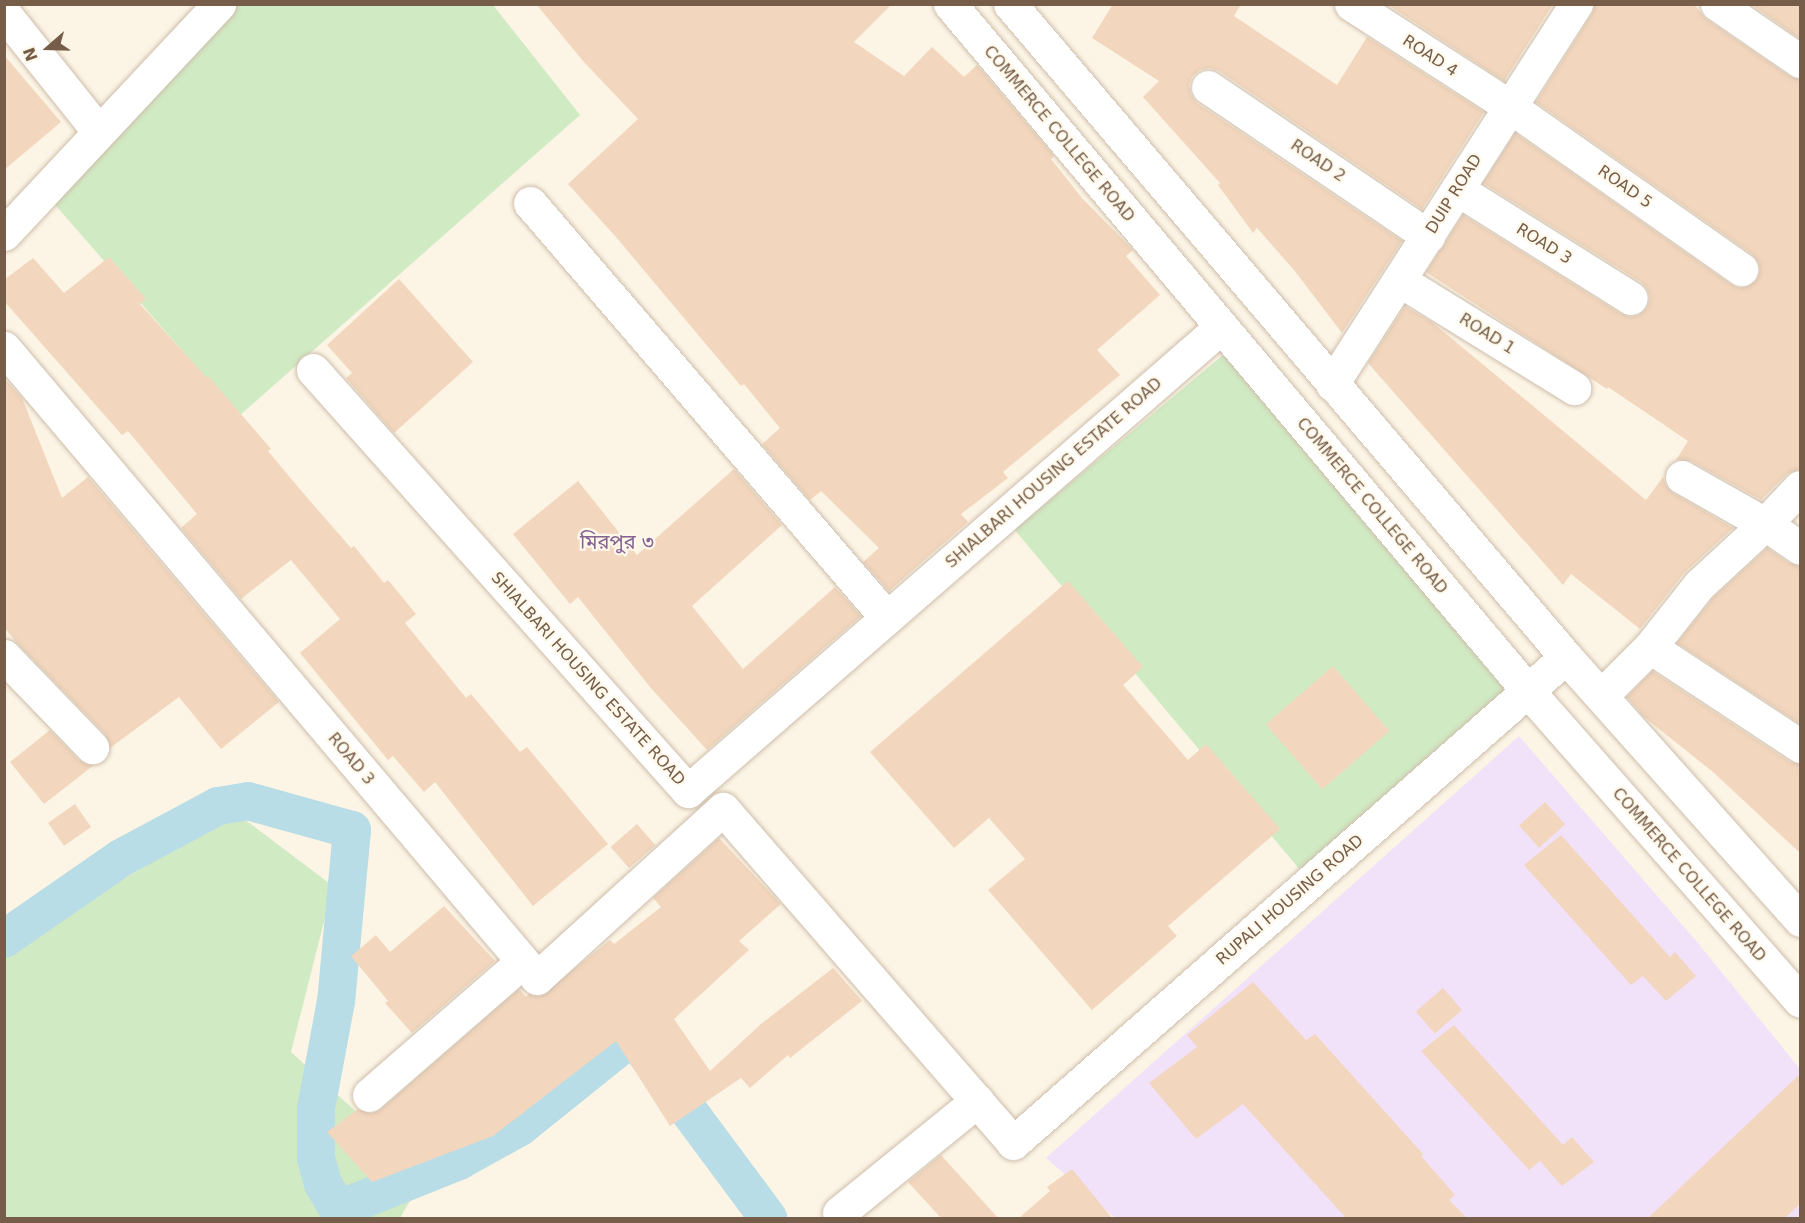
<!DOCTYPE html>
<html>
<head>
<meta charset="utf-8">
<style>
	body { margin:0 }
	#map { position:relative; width:1805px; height:1223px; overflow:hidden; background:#fcf5e5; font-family:"DejaVu Sans","Noto Sans Bengali",sans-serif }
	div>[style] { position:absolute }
	.education>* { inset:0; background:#f2e2f9 }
	.green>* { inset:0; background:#d0eac3; transform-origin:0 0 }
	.canal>* { height:38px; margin:-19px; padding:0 19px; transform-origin:19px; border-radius:19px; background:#b9dde6 }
	.building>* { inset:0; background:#f2d6bd; transform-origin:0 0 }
	.roads { filter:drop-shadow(0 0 2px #cebdac) drop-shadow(0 0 2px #cebdac) }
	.street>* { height:33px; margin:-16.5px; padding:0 16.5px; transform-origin:16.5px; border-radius:16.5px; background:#fff }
	.secondary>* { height:33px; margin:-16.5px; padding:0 16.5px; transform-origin:16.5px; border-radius:16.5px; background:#fff }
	span { translate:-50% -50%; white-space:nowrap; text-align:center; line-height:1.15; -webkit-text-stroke:4.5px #fff9ec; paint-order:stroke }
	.street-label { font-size:16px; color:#765d4a }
	.quarter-label { font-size:20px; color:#856292 }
	.frame { position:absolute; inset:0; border:6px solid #765d4a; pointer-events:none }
	.north { position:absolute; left:18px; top:18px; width:60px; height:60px; -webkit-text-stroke:4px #fff9ec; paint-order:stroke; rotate:250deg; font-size:16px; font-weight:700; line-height:24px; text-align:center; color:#765d4a }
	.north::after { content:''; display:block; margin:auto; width:21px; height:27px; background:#765d4a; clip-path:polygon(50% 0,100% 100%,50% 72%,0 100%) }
</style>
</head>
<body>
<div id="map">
	<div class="education">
		<div style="clip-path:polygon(1519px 736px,1698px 943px,1800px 1069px,1800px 1218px,1115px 1218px,1046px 1158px)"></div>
	</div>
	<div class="green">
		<div style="clip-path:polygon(219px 5px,493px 5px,580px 115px,239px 416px,44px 192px)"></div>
		<div style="left:1236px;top:344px;width:450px;height:289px;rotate:50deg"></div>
		<div style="clip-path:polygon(236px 813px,333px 886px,291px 1052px,425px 1175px,400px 1218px,5px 1218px,4px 919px,86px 901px)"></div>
	</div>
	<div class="canal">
		<div style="left:4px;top:939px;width:142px;rotate:-34.7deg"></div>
		<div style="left:121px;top:858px;width:110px;rotate:-28.2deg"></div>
		<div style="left:218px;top:806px;width:30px;rotate:-9deg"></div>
		<div style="left:248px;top:801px;width:108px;rotate:15.6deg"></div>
		<div style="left:352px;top:830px;width:172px;rotate:95.3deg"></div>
		<div style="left:336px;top:1001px;width:110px;rotate:100.5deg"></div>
		<div style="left:316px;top:1109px;width:49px;rotate:90deg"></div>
		<div style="left:316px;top:1158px;width:27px;rotate:75deg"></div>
		<div style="left:323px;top:1184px;width:27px;rotate:59deg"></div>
		<div style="left:337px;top:1207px;width:10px;rotate:-6deg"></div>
		<div style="left:347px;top:1206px;width:121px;rotate:-21.9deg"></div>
		<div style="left:459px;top:1161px;width:70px;rotate:-29.1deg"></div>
		<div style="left:520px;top:1127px;width:145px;rotate:-38.8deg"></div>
		<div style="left:633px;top:1036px;width:227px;rotate:53.4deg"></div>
	</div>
	<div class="building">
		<div style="clip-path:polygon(536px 4px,892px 4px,854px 42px,904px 76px,932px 47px,964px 77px,977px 65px,1054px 156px,1051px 159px,1082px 198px,1133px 250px,1126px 256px,1160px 295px,1097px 350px,1120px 375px,1003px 472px,1008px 478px,961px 514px,968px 522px,889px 591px,863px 562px,879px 548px,821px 491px,810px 500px,762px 444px,780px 428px,744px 384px,741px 386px,616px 237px,568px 184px,638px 119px,583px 61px)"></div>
		<div style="clip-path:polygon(1113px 4px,1241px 4px,1234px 16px,1337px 85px,1367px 37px,1484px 112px,1422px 209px,1219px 71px,1210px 68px,1200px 70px,1192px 77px,1189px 85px,1191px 95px,1197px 103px,1402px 241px,1342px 333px,1294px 270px,1257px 228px,1253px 233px,1218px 185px,1220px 183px,1143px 97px,1159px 81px,1092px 38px)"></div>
		<div style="clip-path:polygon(1387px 4px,1553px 4px,1504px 81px)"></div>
		<div style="clip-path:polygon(1595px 4px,1694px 4px,1706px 19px,1789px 76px,1800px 79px,1800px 469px,1787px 474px,1761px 500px,1691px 461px,1676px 460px,1688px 441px,1608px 387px,1607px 389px,1426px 272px,1463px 215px,1621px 314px,1631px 317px,1639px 315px,1647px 308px,1650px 298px,1647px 289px,1641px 282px,1483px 183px,1515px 133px,1730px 284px,1739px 288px,1748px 286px,1757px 279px,1760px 270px,1758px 262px,1752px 254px,1536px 102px,1592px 14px)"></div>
		<div style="clip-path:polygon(1751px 4px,1800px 4px,1800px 39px)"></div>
		<div style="clip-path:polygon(4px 55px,61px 122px,4px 170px)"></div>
		<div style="clip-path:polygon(109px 257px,146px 299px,140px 304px,206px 377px,208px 376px,271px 449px,268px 451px,298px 487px,351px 548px,354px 546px,384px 583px,388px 580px,416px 614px,405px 623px,466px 698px,471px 694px,520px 752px,527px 747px,608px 844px,533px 906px,435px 782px,424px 792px,393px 756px,388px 760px,300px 653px,340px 619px,291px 560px,241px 599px,181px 528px,197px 514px,128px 431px,122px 435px,4px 301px,4px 280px,33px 258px,64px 293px)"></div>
		<div style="clip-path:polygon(399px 279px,473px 362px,394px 433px,346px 378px,352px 373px,327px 345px)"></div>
		<div style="clip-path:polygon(1405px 306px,1433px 323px,1646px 500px,1663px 477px,1666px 486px,1673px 493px,1733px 528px,1684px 573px,1640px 629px,1571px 574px,1563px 585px,1368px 363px)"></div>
		<div style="clip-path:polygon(4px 378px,22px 398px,62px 498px,88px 477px,279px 702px,221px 749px,179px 697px,110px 748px,105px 734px,15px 641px,4px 627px)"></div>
		<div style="clip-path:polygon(734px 469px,782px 525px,692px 606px,743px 669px,835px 587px,861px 616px,707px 750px,650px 687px,578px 597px,570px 604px,513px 534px,578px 481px,637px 555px)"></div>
		<div style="clip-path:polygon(1767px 548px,1789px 563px,1800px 566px,1800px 724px,1677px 643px,1713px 598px)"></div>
		<div style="clip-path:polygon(1068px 581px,1143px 667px,1123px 685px,1188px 760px,1206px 744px,1280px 829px,1168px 926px,1177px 936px,1092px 1010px,988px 890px,1025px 859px,989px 818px,954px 848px,870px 752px)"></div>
		<div style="left:1333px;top:666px;width:86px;height:89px;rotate:49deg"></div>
		<div style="clip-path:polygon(1652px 671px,1790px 762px,1800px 764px,1800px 853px,1713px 772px,1644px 717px,1627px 697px)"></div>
		<div style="clip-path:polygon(50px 730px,79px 760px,94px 765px,44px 804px,10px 762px)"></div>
		<div style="left:1545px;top:802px;width:30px;height:35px;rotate:48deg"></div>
		<div style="left:75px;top:804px;width:28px;height:33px;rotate:55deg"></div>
		<div style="left:637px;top:824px;width:28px;height:35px;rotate:49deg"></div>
		<div style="clip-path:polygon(1561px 835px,1670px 957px,1675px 952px,1696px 976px,1666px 1001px,1643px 976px,1631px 985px,1524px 865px)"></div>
		<div style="clip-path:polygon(719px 838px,781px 904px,739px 941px,749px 950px,674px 1019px,710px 1071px,761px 1024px,833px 968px,862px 1001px,790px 1058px,788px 1055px,750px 1088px,741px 1078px,670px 1126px,616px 1041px,493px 1136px,372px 1182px,327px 1132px,358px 1109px,372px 1113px,381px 1109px,519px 989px,526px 997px,529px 994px,541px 996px,610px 940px,614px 944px,661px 907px,653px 898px)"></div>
		<div style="clip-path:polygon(444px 906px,495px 961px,412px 1033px,385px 1003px,388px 1001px,351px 956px,376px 935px,390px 952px)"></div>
		<div style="clip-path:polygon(1253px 982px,1306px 1040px,1315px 1034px,1423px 1154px,1421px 1156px,1455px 1195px,1449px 1200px,1467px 1218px,1346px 1218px,1243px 1104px,1196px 1139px,1149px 1083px,1197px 1047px,1187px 1035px)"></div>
		<div style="left:1443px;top:988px;width:29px;height:36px;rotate:49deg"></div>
		<div style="clip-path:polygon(1454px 1025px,1563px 1145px,1572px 1137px,1594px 1162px,1562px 1186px,1540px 1161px,1529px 1170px,1421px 1051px)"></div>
		<div style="clip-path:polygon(1800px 1074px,1800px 1204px,1785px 1218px,1648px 1218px)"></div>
		<div style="clip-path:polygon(941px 1155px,998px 1218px,941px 1218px,908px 1182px)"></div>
		<div style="clip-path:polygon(1072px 1169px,1112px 1218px,1019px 1218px,1050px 1191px,1047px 1187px)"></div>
	</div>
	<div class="roads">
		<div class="street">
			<div style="left:1351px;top:4px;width:188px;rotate:32.8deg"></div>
			<div style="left:1509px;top:106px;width:284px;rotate:35.1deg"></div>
			<div style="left:1717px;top:4px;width:101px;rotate:34.5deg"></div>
			<div style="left:4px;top:13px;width:152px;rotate:51.4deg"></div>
			<div style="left:1208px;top:87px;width:266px;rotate:34.1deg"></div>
			<div style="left:1457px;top:189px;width:205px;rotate:32.1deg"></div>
			<div style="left:530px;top:203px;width:547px;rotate:49.3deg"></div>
			<div style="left:4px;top:234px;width:315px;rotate:-46.9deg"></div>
			<div style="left:1399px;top:280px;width:206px;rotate:31.7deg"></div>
			<div style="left:4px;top:348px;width:825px;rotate:49.77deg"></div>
			<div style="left:537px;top:978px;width:251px;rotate:-42.3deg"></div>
			<div style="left:723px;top:809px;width:442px;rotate:49deg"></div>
			<div style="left:1013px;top:1143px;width:736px;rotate:-41.31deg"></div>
			<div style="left:313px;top:370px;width:564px;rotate:48.31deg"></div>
			<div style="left:688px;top:791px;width:707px;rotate:-41.04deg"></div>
			<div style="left:1332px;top:384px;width:452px;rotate:-57.3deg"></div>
			<div style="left:1682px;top:477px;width:95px;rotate:29.5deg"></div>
			<div style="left:1765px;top:524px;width:42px;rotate:34.4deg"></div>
			<div style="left:1650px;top:647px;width:180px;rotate:33.4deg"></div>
			<div style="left:4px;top:656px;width:127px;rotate:46deg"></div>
			<div style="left:1601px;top:696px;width:69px;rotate:-45deg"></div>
			<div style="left:1650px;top:647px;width:79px;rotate:-51.7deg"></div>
			<div style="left:1699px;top:585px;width:90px;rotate:-42.7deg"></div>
			<div style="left:1765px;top:524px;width:51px;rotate:-46.6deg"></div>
			<div style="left:369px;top:1095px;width:203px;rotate:-41deg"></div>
			<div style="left:839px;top:1213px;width:178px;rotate:-39.1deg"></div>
		</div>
		<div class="secondary">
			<div style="left:950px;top:4px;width:898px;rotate:49.92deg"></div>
			<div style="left:1528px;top:691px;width:412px;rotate:48.7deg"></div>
			<div style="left:1010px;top:4px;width:858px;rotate:49.59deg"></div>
			<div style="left:1566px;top:657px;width:352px;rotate:48.3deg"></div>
		</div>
	</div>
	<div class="street-label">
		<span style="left:1430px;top:56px;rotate:33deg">ROAD 4</span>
		<span style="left:1059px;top:134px;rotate:50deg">COMMERCE COLLEGE ROAD</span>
		<span style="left:1318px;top:161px;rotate:34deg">ROAD 2</span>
		<span style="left:1625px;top:187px;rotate:35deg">ROAD 5</span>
		<span style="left:1454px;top:194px;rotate:-58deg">DUIP ROAD</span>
		<span style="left:1544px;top:244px;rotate:32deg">ROAD 3</span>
		<span style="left:1487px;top:334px;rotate:32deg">ROAD 1</span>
		<span style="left:1054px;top:473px;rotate:-41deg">SHIALBARI HOUSING ESTATE ROAD</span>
		<span style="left:1372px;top:506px;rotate:50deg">COMMERCE COLLEGE ROAD</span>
		<span style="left:588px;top:679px;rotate:48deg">SHIALBARI HOUSING ESTATE ROAD</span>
		<span style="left:351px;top:759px;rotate:50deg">ROAD 3</span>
		<span style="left:1689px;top:875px;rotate:49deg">COMMERCE COLLEGE ROAD</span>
		<span style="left:1290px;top:900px;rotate:-41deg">RUPALI HOUSING ROAD</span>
	</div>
	<div class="quarter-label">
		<span style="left:617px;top:542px">মিরপুর ৩</span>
	</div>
	<div class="frame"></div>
	<div class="north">N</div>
</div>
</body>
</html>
